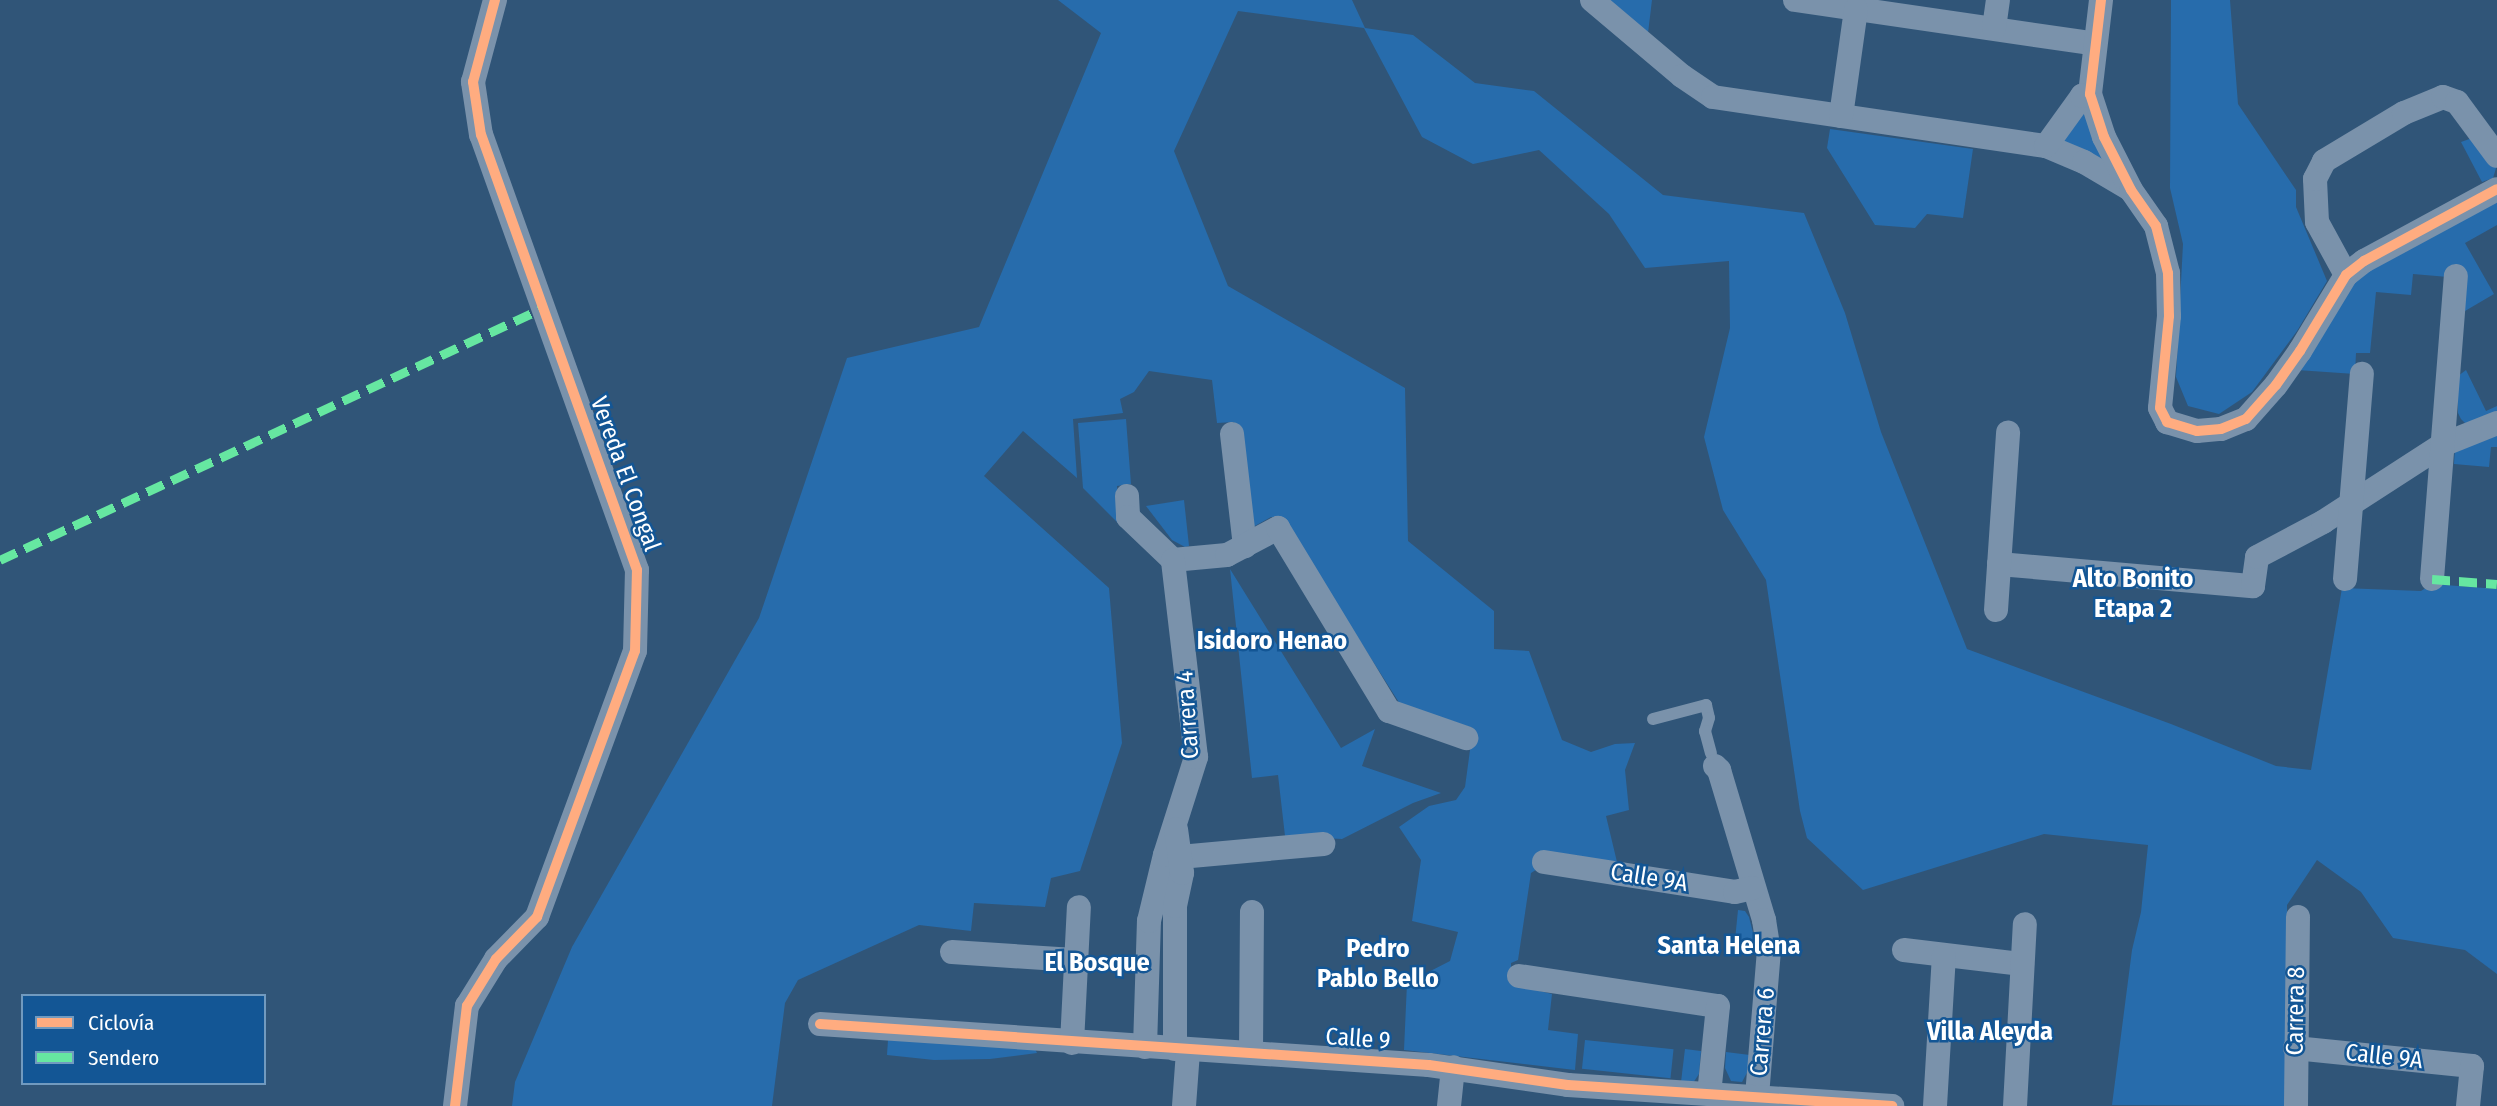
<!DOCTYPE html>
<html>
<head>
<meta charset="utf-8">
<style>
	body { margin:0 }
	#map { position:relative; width:2497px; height:1106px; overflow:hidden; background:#305578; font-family:"Fira Sans Condensed",sans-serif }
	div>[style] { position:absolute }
	.green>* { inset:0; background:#276cac; transform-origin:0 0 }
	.lane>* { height:12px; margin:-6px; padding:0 6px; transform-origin:6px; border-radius:6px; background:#7a92ab }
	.street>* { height:24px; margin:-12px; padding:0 12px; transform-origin:12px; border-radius:12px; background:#7a92ab }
	.quiet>* { height:9px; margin-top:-4.5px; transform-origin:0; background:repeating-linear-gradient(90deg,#66e7a1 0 18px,transparent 0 27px) }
	.cycleway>* { height:10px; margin:-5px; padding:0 5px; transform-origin:5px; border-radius:5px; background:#ffac80 }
	span { translate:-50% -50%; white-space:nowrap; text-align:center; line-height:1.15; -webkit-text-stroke:5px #135695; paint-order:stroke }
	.street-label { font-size:24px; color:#fff }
	.neighbourhood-label { font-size:26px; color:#fff; font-weight:700 }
	.legend { position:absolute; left:21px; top:994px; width:245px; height:91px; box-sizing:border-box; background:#135695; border:2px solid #719abf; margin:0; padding:9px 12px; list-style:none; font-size:21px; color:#fff }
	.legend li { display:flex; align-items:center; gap:14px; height:35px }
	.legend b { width:35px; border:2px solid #719abf }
</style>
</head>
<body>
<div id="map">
	<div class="green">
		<div style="clip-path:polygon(1058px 0,1352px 0,1365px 28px,1413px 35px,1475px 83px,1534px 91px,1663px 195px,1804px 213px,1845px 313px,1881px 432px,1967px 649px,2171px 724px,2276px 766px,2311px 770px,2342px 588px,2421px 591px,2432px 584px,2497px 589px,2497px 974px,2465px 950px,2393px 938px,2361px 892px,2317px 860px,2287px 905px,2287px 1106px,2112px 1105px,2132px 950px,2141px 912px,2148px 845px,2044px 834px,1863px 890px,1807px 838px,1800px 811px,1766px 580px,1723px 510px,1704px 437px,1730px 328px,1729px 261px,1645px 268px,1609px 214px,1539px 150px,1473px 164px,1422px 137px,1364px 28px,1238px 11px,1174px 151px,1228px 286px,1405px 388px,1408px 541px,1494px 611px,1494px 649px,1529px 651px,1562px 740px,1591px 752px,1615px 744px,1635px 743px,1625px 770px,1629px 810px,1606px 816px,1617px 862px,1539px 868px,1531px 873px,1518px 960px,1511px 963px,1511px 984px,1552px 994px,1548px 1030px,1578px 1034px,1575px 1070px,1404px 1050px,1407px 983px,1450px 961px,1458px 932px,1412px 921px,1421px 860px,1399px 827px,1429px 806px,1456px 800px,1465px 787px,1473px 728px,1400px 704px,1281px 517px,1271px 517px,1253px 527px,1234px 422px,1217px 423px,1212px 380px,1149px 371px,1134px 392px,1120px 399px,1123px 413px,1073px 419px,1077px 478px,1023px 431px,984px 476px,1109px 588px,1122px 743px,1080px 871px,1051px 878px,1045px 907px,974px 903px,971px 931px,919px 925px,798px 980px,785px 1003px,772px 1106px,512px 1106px,515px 1082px,572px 947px,759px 618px,847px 358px,979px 327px,1101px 33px)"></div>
		<div style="clip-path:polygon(1607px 0,1652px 0,1648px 33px)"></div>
		<div style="clip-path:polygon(2171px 0,2230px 0,2238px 104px,2296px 190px,2296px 207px,2327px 281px,2297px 331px,2252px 392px,2219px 414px,2188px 406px,2176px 377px,2183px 244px,2170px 188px)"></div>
		<div style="clip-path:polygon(2085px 107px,2104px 163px,2060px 141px)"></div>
		<div style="clip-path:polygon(1830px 129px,1973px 149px,1963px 218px,1927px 214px,1915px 228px,1875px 225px,1827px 148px)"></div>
		<div style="clip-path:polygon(2475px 137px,2497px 165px,2493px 178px,2482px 182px,2461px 142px)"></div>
		<div style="clip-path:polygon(2497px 202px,2497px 225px,2465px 243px,2494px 294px,2465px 311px,2448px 277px,2413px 274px,2411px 295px,2376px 292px,2370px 353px,2356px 353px,2355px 374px,2297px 370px,2353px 284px,2384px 259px)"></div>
		<div style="clip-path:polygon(2466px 370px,2486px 411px,2497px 406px,2497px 417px,2465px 423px,2461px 419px,2458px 413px,2458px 376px)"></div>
		<div style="clip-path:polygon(1126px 419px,1131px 484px,1117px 486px,1120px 521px,1118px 523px,1083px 488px,1078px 423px)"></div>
		<div style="clip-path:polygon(2497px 433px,2497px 447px,2491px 447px,2489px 467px,2454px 464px,2455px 448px)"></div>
		<div style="clip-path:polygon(1184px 500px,1189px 546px,1185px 547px,1172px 540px,1146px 506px)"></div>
		<div style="clip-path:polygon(1230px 569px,1341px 748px,1375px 729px,1362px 766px,1441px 793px,1413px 803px,1342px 839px,1285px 836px,1278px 775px,1252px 778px)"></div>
		<div style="clip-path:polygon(1738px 910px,1745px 911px,1749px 917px,1758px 952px,1734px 950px)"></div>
		<div style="clip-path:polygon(888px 1040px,1035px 1049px,1037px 1053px,990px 1059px,934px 1060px,887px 1055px)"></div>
		<div style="left:1585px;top:1040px;width:89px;height:29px;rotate:6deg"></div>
		<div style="clip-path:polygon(1685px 1049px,1701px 1051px,1699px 1074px,1693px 1083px,1681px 1082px)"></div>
		<div style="clip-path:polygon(1726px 1052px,1750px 1055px,1749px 1069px,1742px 1082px,1731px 1081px,1725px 1068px)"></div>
	</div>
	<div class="lane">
		<div style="left:1653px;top:719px;width:55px;rotate:-14.8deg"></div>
		<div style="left:1706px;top:705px;width:13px;rotate:77deg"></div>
		<div style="left:1709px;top:718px;width:14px;rotate:107deg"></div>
		<div style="left:1705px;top:731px;width:23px;rotate:75deg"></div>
	</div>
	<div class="street">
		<div style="left:1592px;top:0;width:118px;rotate:40.2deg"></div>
		<div style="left:1682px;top:76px;width:37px;rotate:34deg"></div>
		<div style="left:1713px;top:97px;width:337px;rotate:8.4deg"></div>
		<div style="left:2046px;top:146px;width:41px;rotate:22.8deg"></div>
		<div style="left:2084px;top:162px;width:53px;rotate:30.4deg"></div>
		<div style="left:1795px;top:0;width:303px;rotate:8.3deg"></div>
		<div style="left:2101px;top:0;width:95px;rotate:96.7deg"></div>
		<div style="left:2090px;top:94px;width:45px;rotate:72deg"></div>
		<div style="left:2104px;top:137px;width:59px;rotate:63deg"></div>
		<div style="left:2131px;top:190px;width:44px;rotate:55.2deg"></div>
		<div style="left:2156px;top:226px;width:49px;rotate:75.7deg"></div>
		<div style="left:2168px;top:273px;width:43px;rotate:88.7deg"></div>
		<div style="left:2169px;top:316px;width:92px;rotate:95.6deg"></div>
		<div style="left:2160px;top:408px;width:16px;rotate:63deg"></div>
		<div style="left:2167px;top:422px;width:31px;rotate:17deg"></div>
		<div style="left:2197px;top:431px;width:24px;rotate:-5deg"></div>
		<div style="left:2221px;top:429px;width:27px;rotate:-22deg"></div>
		<div style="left:2246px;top:419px;width:45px;rotate:-48.6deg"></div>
		<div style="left:2276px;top:385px;width:42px;rotate:-54.8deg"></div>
		<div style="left:2300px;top:351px;width:89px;rotate:-58.8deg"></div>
		<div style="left:2346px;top:275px;width:23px;rotate:-38deg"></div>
		<div style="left:2364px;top:261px;width:151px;rotate:-28.4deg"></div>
		<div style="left:1994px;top:28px;width:28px;rotate:-82deg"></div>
		<div style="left:1841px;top:116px;width:108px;rotate:-82deg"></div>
		<div style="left:2046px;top:146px;width:62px;rotate:-54.2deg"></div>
		<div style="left:2082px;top:96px;width:8px;rotate:-14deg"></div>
		<div style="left:2346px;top:275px;width:60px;rotate:-118.7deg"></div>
		<div style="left:2317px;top:222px;width:43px;rotate:-92.7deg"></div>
		<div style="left:2315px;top:179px;width:20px;rotate:-63deg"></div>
		<div style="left:2324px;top:161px;width:93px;rotate:-31deg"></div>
		<div style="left:2404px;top:113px;width:42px;rotate:-22.3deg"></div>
		<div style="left:2443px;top:97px;width:15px;rotate:20deg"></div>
		<div style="left:2457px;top:102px;width:67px;rotate:53.5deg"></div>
		<div style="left:1232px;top:434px;width:113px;rotate:83.4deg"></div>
		<div style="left:1127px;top:496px;width:21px;rotate:87deg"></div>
		<div style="left:1128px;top:517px;width:62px;rotate:43.7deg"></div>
		<div style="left:1173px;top:560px;width:54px;rotate:-5.3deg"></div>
		<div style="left:1227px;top:555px;width:58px;rotate:-27.9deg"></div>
		<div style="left:1278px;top:528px;width:214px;rotate:58.8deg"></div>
		<div style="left:1389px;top:711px;width:82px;rotate:19.3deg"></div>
		<div style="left:1999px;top:564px;width:255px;rotate:5deg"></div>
		<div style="left:2253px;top:586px;width:29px;rotate:-82deg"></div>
		<div style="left:2257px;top:557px;width:75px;rotate:-27.9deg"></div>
		<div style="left:2323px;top:522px;width:142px;rotate:-32.9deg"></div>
		<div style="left:2442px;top:445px;width:59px;rotate:-21.8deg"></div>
		<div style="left:2345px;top:579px;width:206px;rotate:-85.3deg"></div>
		<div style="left:2432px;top:579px;width:304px;rotate:-85.5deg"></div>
		<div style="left:1996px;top:610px;width:178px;rotate:-86.1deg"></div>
		<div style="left:1715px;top:766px;width:6px;rotate:45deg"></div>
		<div style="left:1719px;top:770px;width:157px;rotate:73.3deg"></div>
		<div style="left:1764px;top:920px;width:30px;rotate:81deg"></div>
		<div style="left:1769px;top:950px;width:145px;rotate:94.7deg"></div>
		<div style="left:1180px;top:857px;width:144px;rotate:-5.2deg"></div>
		<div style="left:1544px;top:862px;width:193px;rotate:8.9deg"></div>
		<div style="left:1735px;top:892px;width:18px;rotate:-13deg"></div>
		<div style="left:1904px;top:950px;width:119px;rotate:6.8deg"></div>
		<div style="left:952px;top:952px;width:122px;rotate:3.8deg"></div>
		<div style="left:1519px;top:976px;width:201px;rotate:8.6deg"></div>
		<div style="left:1718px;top:1006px;width:88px;rotate:95.8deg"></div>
		<div style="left:820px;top:1024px;width:610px;rotate:3.85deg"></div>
		<div style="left:1429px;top:1065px;width:140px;rotate:8.2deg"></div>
		<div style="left:1568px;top:1085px;width:325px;rotate:3.7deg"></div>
		<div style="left:1072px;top:1043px;width:136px;rotate:-87.1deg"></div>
		<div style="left:1145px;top:1047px;width:126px;rotate:-88.2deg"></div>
		<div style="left:1149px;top:921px;width:68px;rotate:-76.4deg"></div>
		<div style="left:1165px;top:855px;width:103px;rotate:-72.4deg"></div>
		<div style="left:1196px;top:757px;width:198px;rotate:-96.7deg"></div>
		<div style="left:2295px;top:1048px;width:178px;rotate:5.8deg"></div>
		<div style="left:2472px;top:1066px;width:40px;rotate:95.7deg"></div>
		<div style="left:1175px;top:1049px;width:143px;rotate:-90deg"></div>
		<div style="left:1175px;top:906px;width:34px;rotate:-78deg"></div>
		<div style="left:1182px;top:873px;width:44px;rotate:-97.8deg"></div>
		<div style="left:1251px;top:1052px;width:140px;rotate:-89.6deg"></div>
		<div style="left:455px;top:1106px;width:101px;rotate:-83.2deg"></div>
		<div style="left:467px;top:1006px;width:55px;rotate:-58.3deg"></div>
		<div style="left:496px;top:959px;width:59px;rotate:-45.7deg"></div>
		<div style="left:537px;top:917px;width:283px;rotate:-69.8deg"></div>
		<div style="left:635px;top:651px;width:81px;rotate:-88.6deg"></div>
		<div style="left:637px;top:570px;width:462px;rotate:-109.7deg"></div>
		<div style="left:481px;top:135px;width:54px;rotate:-98.6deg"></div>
		<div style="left:473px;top:82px;width:85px;rotate:-75deg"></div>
		<div style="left:1184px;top:1106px;width:55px;rotate:-85.8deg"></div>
		<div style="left:1449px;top:1106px;width:39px;rotate:-84deg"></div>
		<div style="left:1935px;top:1106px;width:150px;rotate:-86.6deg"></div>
		<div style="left:2015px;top:1106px;width:182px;rotate:-86.9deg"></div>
		<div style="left:2296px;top:1106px;width:189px;rotate:-89.4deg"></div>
	</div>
	<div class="quiet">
		<div style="left:0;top:560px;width:599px;rotate:-24.9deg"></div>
		<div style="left:2432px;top:579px;width:65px;rotate:4.4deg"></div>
	</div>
	<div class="cycleway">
		<div style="left:2101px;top:0;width:95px;rotate:96.7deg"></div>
		<div style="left:2090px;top:94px;width:45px;rotate:72deg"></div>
		<div style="left:2104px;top:137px;width:59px;rotate:63deg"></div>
		<div style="left:2131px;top:190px;width:44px;rotate:55.2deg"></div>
		<div style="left:2156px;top:226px;width:49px;rotate:75.7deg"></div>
		<div style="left:2168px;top:273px;width:43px;rotate:88.7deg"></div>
		<div style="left:2169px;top:316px;width:92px;rotate:95.6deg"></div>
		<div style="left:2160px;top:408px;width:16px;rotate:63deg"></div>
		<div style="left:2167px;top:422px;width:31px;rotate:17deg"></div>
		<div style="left:2197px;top:431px;width:24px;rotate:-5deg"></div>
		<div style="left:2221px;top:429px;width:27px;rotate:-22deg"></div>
		<div style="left:2246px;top:419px;width:45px;rotate:-48.6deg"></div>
		<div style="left:2276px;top:385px;width:42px;rotate:-54.8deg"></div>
		<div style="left:2300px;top:351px;width:89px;rotate:-58.8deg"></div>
		<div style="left:2346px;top:275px;width:23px;rotate:-38deg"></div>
		<div style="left:2364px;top:261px;width:151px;rotate:-28.4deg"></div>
		<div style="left:820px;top:1024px;width:610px;rotate:3.85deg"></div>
		<div style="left:1429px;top:1065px;width:140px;rotate:8.2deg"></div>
		<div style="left:1568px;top:1085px;width:325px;rotate:3.7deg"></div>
		<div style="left:455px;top:1106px;width:101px;rotate:-83.2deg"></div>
		<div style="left:467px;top:1006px;width:55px;rotate:-58.3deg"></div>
		<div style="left:496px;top:959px;width:59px;rotate:-45.7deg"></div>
		<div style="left:537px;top:917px;width:283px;rotate:-69.8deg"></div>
		<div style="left:635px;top:651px;width:81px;rotate:-88.6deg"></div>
		<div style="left:637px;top:570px;width:462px;rotate:-109.7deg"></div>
		<div style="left:481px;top:135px;width:54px;rotate:-98.6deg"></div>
		<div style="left:473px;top:82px;width:85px;rotate:-75deg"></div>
	</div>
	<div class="street-label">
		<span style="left:625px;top:474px;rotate:70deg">Vereda El Congal</span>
		<span style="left:1188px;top:715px;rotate:-94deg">Carrera 4</span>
		<span style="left:1649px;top:878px;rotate:9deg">Calle 9A</span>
		<span style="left:2296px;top:1011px;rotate:-89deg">Carrera 8</span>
		<span style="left:1763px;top:1032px;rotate:-85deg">Carrera 6</span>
		<span style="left:1358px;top:1039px;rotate:4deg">Calle 9</span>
		<span style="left:2384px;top:1057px;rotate:6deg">Calle 9A</span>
	</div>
	<div class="neighbourhood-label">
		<span style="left:2133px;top:594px">Alto Bonito<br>Etapa 2</span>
		<span style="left:1272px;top:641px">Isidoro Henao</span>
		<span style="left:1729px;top:946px">Santa Helena</span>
		<span style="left:1378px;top:964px">Pedro<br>Pablo Bello</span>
		<span style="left:1097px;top:963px">El Bosque</span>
		<span style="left:1990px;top:1032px">Villa Aleyda</span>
	</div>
	<ul class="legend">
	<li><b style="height:9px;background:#ffac80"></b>Ciclovía</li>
	<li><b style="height:9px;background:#66e7a1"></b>Sendero</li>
	</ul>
</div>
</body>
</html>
